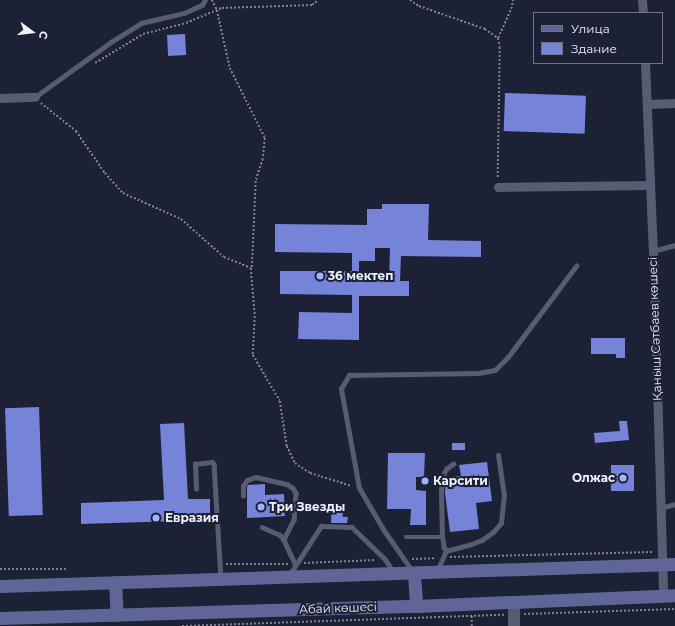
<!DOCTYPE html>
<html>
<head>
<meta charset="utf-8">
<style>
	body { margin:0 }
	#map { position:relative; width:675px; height:626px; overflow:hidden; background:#1d2135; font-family:Montserrat,sans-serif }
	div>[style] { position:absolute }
	.building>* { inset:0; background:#7583d8; transform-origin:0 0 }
	.path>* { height:1.5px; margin-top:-0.75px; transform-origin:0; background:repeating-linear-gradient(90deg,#7e8293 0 2px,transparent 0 4px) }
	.service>* { height:4.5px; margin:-2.25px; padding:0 2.25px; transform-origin:2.25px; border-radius:2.25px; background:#575c73 }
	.minor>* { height:9px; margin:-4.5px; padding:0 4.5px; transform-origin:4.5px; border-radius:4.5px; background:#575c73 }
	.tertiary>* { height:12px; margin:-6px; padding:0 6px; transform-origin:6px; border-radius:6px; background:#575c73 }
	.secondary>* { height:13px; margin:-6.5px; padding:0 6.5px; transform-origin:6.5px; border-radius:6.5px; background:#5f6697 }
	.dots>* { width:11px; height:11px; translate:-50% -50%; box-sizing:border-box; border:2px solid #1d2135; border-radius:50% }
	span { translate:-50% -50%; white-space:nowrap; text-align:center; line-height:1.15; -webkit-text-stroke:4px #1d2135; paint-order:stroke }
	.poi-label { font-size:12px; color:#eef1ff; font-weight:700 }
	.left { translate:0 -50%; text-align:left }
	.right { translate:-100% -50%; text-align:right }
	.street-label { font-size:12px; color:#eef1ff }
	.legend { position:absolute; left:533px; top:12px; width:130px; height:52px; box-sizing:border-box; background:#1d2135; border:1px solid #717486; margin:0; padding:5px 7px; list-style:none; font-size:12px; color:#eef1ff }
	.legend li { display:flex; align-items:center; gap:8px; height:20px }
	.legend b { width:20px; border:1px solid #717486 }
	.north { position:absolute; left:12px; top:12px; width:40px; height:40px; -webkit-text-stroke:3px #1d2135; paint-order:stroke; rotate:105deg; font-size:11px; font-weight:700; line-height:16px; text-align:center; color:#eef1ff }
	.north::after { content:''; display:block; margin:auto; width:14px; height:18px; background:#eef1ff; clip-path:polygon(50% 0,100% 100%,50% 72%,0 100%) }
</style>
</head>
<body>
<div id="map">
	<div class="building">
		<div style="left:185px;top:34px;width:21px;height:18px;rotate:87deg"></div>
		<div style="left:505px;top:93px;width:81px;height:38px;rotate:2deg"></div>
		<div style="clip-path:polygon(evenodd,382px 204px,429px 204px,428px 240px,481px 241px,481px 257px,401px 256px,400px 281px,409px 281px,409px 296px,359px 296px,359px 340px,298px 339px,299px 312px,352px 313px,352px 295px,280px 294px,280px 271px,352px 271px,352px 253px,275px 252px,275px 224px,367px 225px,367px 209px,382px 209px,382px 204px,375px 248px,390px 248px,389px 281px,359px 280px,359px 261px,375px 261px,375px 248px)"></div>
		<div style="clip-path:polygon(591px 338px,625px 338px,625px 358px,616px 358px,616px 354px,591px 354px)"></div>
		<div style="left:39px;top:407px;width:108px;height:34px;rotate:88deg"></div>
		<div style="clip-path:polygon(619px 421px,627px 421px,629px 440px,595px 443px,594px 433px,620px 431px)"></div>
		<div style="clip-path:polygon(184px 423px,188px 499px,210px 499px,210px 520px,81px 524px,81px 503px,164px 500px,160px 424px)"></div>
		<div style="left:465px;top:443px;width:7px;height:13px;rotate:90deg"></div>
		<div style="clip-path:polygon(388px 453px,425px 453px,424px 477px,416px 477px,416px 490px,426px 491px,426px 525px,410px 525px,411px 509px,387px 509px)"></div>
		<div style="clip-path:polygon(487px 462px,492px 501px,476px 503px,479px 529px,450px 532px,445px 493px,446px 478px,461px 476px,459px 465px)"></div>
		<div style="left:611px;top:465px;width:23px;height:26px"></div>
		<div style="clip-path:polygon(265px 484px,265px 495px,284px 494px,285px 516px,247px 518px,247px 487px,248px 485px)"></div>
		<div style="clip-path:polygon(332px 504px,342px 504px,343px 517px,348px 517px,347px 523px,331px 523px)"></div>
	</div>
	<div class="path">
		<div style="left:212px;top:0;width:11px;rotate:63deg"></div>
		<div style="left:217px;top:10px;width:59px;rotate:77.4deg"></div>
		<div style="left:230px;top:68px;width:78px;rotate:63.4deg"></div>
		<div style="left:265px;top:138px;width:21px;rotate:95deg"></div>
		<div style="left:263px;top:159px;width:23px;rotate:108deg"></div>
		<div style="left:256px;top:181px;width:87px;rotate:92.6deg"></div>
		<div style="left:410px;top:0;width:11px;rotate:34deg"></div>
		<div style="left:419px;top:6px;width:70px;rotate:19.2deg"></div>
		<div style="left:485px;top:29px;width:16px;rotate:35deg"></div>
		<div style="left:498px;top:38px;width:32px;rotate:-66deg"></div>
		<div style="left:511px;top:9px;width:9px;rotate:-77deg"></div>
		<div style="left:498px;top:38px;width:9px;rotate:77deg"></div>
		<div style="left:500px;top:47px;width:132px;rotate:90.9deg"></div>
		<div style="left:95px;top:63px;width:56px;rotate:-31.1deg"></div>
		<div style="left:143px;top:34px;width:44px;rotate:-14.3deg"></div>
		<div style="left:186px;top:23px;width:39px;rotate:-23deg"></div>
		<div style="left:222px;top:8px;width:90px;rotate:-1.9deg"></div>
		<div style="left:312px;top:5px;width:8px;rotate:-40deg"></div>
		<div style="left:41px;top:103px;width:45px;rotate:38.7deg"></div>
		<div style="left:76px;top:131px;width:51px;rotate:55.4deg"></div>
		<div style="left:105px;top:173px;width:27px;rotate:48deg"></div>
		<div style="left:123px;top:193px;width:64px;rotate:24.1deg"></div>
		<div style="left:181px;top:219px;width:57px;rotate:41.5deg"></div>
		<div style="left:224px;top:257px;width:29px;rotate:22deg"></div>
		<div style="left:251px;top:268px;width:48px;rotate:85.2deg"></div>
		<div style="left:255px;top:316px;width:39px;rotate:93deg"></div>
		<div style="left:253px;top:355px;width:53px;rotate:59.6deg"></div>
		<div style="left:280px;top:401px;width:46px;rotate:81.2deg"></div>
		<div style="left:287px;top:446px;width:19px;rotate:65deg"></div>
		<div style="left:295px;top:463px;width:18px;rotate:34deg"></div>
		<div style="left:310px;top:473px;width:44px;rotate:17.2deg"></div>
		<div style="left:450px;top:557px;width:204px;rotate:-1.4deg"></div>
		<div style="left:412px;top:559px;width:24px;rotate:-2deg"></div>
		<div style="left:304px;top:563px;width:72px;rotate:-2.4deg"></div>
		<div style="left:226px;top:564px;width:62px"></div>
		<div style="left:0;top:569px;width:66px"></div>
		<div style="left:524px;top:614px;width:151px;rotate:-1.9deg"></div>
		<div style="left:472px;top:616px;width:10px;rotate:90deg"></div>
		<div style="left:182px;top:626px;width:322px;rotate:-2deg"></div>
	</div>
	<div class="service">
		<div style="left:35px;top:97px;width:94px;rotate:-35.9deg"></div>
		<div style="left:111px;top:42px;width:36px;rotate:-32deg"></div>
		<div style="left:141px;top:23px;width:44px;rotate:-13.1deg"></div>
		<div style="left:184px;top:13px;width:20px;rotate:-24deg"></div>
		<div style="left:202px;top:5px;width:6px;rotate:-59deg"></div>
		<div style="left:653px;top:251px;width:23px;rotate:-15deg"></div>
		<div style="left:196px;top:489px;width:25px;rotate:-92deg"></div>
		<div style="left:195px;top:464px;width:17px;rotate:-7deg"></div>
		<div style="left:212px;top:462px;width:3px;rotate:45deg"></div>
		<div style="left:214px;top:464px;width:114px;rotate:86.5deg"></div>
		<div style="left:243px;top:496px;width:10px;rotate:-90deg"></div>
		<div style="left:243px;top:486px;width:7px;rotate:-56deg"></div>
		<div style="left:247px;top:480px;width:9px;rotate:-18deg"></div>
		<div style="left:256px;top:477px;width:32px;rotate:13deg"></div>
		<div style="left:287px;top:484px;width:7px;rotate:34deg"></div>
		<div style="left:293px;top:488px;width:6px;rotate:59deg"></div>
		<div style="left:296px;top:493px;width:27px;rotate:94deg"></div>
		<div style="left:294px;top:520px;width:22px;rotate:117deg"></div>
		<div style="left:661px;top:508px;width:15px;rotate:-16deg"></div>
		<div style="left:262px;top:527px;width:20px;rotate:24deg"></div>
		<div style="left:280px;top:535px;width:6px;rotate:51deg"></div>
		<div style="left:284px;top:540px;width:26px;rotate:65deg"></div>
		<div style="left:406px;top:537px;width:36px"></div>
		<div style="left:446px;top:551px;width:4px;rotate:-124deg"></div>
		<div style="left:444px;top:548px;width:11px;rotate:-100deg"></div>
		<div style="left:442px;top:537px;width:45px;rotate:-91.3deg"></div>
		<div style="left:441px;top:492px;width:15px;rotate:-86deg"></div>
		<div style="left:442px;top:477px;width:9px;rotate:-63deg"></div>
		<div style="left:446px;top:469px;width:9px;rotate:-36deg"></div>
		<div style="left:438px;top:569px;width:20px;rotate:-66deg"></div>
		<div style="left:446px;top:551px;width:24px;rotate:-15deg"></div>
		<div style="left:469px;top:545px;width:14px;rotate:-21deg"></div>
		<div style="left:482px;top:540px;width:14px;rotate:-36deg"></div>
		<div style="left:493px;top:532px;width:12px;rotate:-48deg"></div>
		<div style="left:501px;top:523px;width:27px;rotate:-84deg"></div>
		<div style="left:504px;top:496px;width:41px;rotate:-98.3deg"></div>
		<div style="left:412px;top:571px;width:49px;rotate:-125deg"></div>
		<div style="left:384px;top:531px;width:50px;rotate:-120.2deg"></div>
		<div style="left:359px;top:488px;width:101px;rotate:-100.3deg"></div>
		<div style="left:341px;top:389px;width:16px;rotate:-60deg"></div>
		<div style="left:349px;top:375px;width:129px;rotate:-0.9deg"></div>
		<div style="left:478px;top:373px;width:17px;rotate:-10deg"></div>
		<div style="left:495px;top:370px;width:18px;rotate:-45deg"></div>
		<div style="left:508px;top:357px;width:114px;rotate:-53.2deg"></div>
		<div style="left:290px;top:574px;width:57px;rotate:-57.1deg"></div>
		<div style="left:321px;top:526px;width:31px;rotate:2deg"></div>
		<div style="left:352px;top:527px;width:46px;rotate:44.1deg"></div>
		<div style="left:385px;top:559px;width:14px;rotate:56deg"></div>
	</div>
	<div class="minor">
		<div style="left:642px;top:0;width:13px;rotate:86deg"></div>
		<div style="left:645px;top:63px;width:188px;rotate:87.6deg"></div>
		<div style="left:653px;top:251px;width:344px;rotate:88.3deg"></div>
		<div style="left:0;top:98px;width:35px;rotate:-2deg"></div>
		<div style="left:647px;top:104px;width:28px;rotate:-2deg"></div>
		<div style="left:498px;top:187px;width:152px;rotate:-0.8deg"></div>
	</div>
	<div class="tertiary">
		<div style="left:514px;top:602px;width:24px;rotate:90deg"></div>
	</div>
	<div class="secondary">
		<div style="left:414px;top:574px;width:32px;rotate:86deg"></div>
		<div style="left:115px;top:582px;width:33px;rotate:87deg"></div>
		<div style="left:0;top:586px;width:675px;rotate:-1.87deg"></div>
		<div style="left:0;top:618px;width:416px;rotate:-1.7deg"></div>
		<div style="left:416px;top:606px;width:259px;rotate:-2.4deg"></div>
	</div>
	<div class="dots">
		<div style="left:320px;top:276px;background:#a3b2fd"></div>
		<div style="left:623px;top:478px;background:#a3b2fd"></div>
		<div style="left:425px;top:481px;background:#a3b2fd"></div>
		<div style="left:261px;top:507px;background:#a3b2fd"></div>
		<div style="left:156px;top:518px;background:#a3b2fd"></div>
	</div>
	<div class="poi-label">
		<span class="left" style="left:328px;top:276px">36 мектеп</span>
		<span class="right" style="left:615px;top:478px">Олжас</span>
		<span class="left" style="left:433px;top:481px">Карсити</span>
		<span class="left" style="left:269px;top:507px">Три Звезды</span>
		<span class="left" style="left:165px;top:518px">Евразия</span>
	</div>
	<div class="street-label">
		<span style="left:655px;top:329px;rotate:-92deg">Қаныш Сәтбаев көшесі</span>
		<span style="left:338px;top:608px;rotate:-2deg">Абай көшесі</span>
	</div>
	<ul class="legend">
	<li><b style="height:5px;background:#5f6697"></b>Улица</li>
	<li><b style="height:11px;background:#7583d8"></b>Здание</li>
	</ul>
	<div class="north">С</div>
</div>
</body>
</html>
